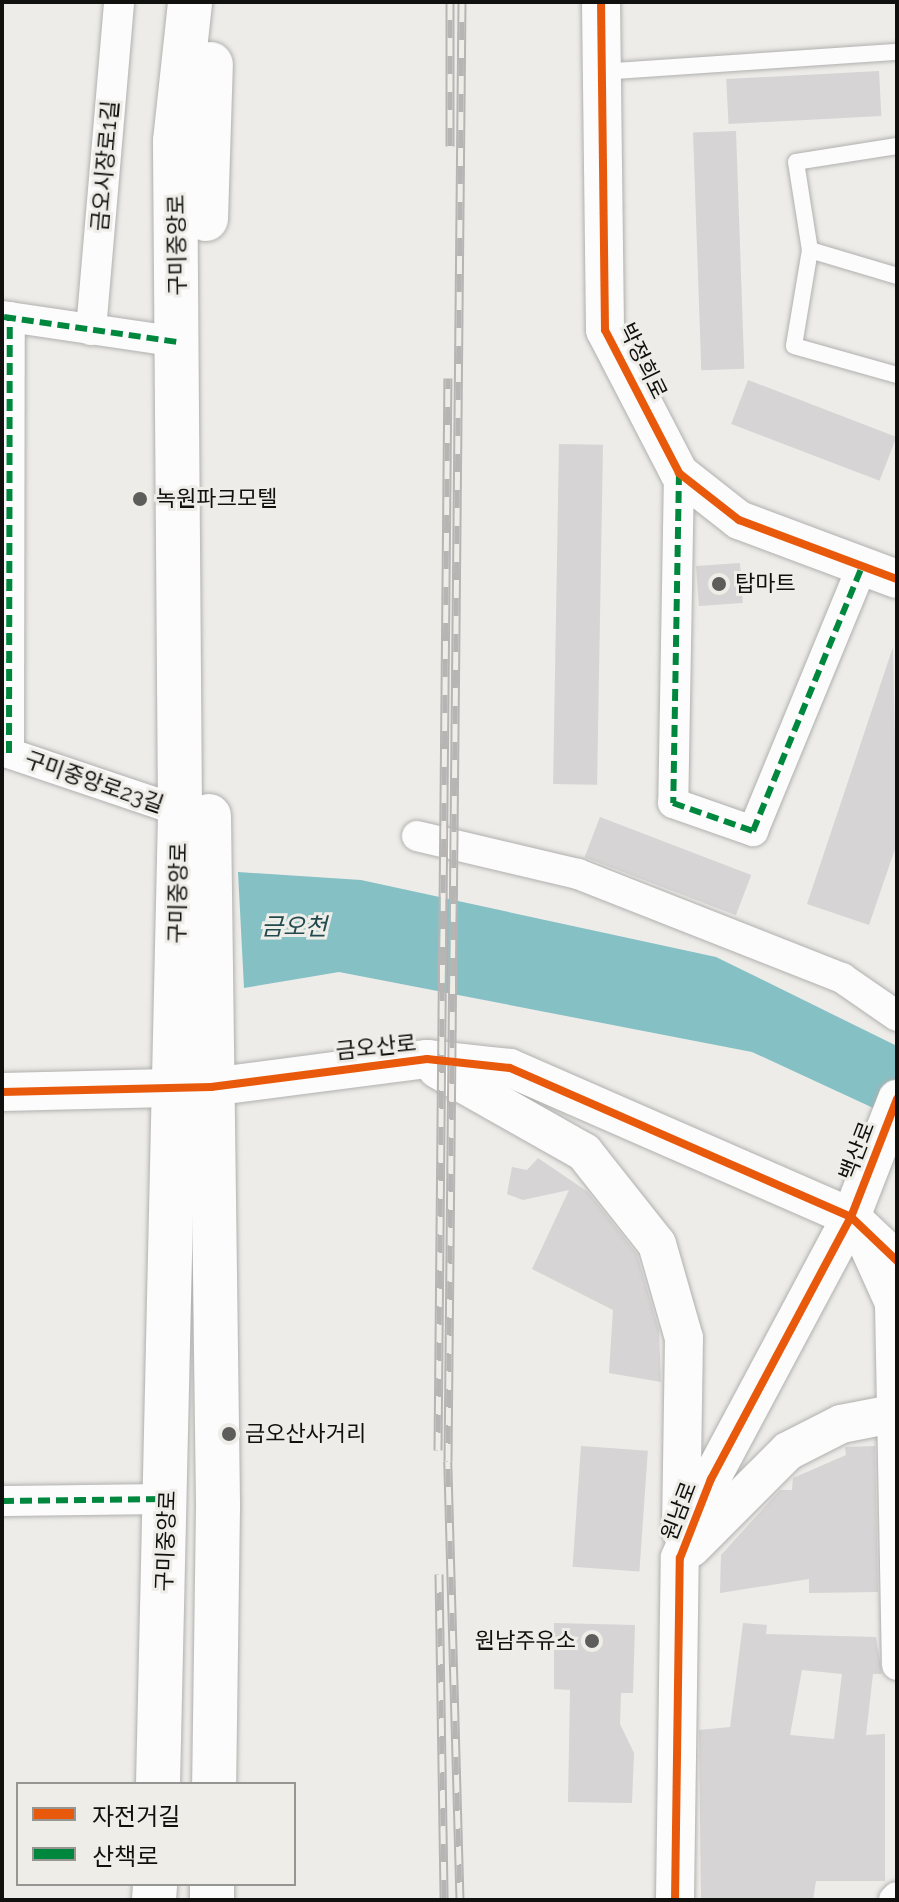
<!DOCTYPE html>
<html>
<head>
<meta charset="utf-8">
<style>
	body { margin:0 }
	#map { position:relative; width:899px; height:1902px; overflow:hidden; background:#edece9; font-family:Raleway,"Noto Sans KR",sans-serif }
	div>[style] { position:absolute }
	.water>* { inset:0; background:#85c0c5 }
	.building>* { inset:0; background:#d6d4d4; transform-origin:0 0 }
	.roads { filter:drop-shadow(0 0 2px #b0b0ae) drop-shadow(0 0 2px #b0b0ae) }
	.service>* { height:16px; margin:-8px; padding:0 8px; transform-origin:8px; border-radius:8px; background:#fcfcfc }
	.minor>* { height:30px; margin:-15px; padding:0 15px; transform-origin:15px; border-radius:15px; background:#fcfcfc }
	.tertiary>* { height:38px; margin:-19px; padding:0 19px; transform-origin:19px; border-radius:19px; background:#fcfcfc }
	.secondary>* { height:44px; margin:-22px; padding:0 22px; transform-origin:22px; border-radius:22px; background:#fcfcfc }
	.rail>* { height:9px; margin-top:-4.5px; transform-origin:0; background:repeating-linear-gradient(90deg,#eeede8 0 18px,#b6b5b4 0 36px); box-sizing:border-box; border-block:2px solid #b6b5b4 }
	.quiet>* { height:6px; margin-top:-3px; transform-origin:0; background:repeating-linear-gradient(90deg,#00873e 0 12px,transparent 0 18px) }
	.cycleway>* { height:8px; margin:-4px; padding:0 4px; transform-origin:4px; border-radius:4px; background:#e8590c }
	.dots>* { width:22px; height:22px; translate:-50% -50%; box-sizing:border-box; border:4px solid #eeede8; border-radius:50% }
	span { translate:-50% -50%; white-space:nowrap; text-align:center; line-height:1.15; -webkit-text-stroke:6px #eeede8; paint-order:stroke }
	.street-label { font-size:22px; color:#10100e }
	.poi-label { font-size:22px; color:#10100e }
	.left { translate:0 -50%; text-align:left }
	.right { translate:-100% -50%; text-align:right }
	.water-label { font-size:24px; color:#22494e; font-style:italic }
	.frame { position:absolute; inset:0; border:4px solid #10100e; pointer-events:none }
	.legend { position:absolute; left:16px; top:1782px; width:280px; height:104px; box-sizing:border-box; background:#eeede8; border:2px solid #959591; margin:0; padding:10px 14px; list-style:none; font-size:24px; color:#10100e }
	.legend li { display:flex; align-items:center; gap:16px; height:40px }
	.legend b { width:40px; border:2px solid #959591 }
</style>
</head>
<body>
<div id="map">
	<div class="water">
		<div style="clip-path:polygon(238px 872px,361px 880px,716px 957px,897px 1046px,897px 1119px,752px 1052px,339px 972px,244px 988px)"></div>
	</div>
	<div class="building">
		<div style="left:879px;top:71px;width:45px;height:153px;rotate:87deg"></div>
		<div style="left:736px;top:131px;width:238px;height:43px;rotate:88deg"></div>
		<div style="left:748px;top:380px;width:159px;height:47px;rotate:21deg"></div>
		<div style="left:559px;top:444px;width:44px;height:340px;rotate:1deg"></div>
		<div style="left:740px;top:563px;width:40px;height:44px;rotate:86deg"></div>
		<div style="clip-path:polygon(893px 647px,897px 843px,869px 925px,807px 904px)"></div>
		<div style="left:600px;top:817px;width:162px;height:43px;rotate:21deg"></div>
		<div style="clip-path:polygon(538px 1158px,588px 1192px,637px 1254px,659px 1330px,661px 1382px,609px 1373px,613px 1310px,532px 1269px,569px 1190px,523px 1200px,507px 1194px,512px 1167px,527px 1170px)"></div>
		<div style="left:581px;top:1446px;width:67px;height:121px;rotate:4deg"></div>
		<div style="clip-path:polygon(875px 1446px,878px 1592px,809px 1593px,809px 1579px,720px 1593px,721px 1555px,780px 1490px,792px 1490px,793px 1478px,846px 1455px,845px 1447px)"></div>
		<div style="clip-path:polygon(554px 1623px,635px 1625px,633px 1693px,621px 1693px,620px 1724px,634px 1753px,632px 1803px,568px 1802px,570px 1690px,554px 1689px)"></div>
		<div style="clip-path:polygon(evenodd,743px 1623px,767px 1625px,766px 1634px,876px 1637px,882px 1674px,873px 1674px,866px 1735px,885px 1734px,885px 1881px,816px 1881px,813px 1900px,701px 1900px,699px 1730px,730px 1727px,743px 1623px,802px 1670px,842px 1674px,834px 1739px,790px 1735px,802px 1670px)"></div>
	</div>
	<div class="roads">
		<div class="service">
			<div style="left:601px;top:72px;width:297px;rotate:-3.9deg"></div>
			<div style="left:897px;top:146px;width:102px;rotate:171deg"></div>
			<div style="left:796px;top:162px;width:89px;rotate:81deg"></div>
			<div style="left:810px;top:250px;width:91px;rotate:16.6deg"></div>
			<div style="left:810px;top:250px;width:97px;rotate:99.5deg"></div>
			<div style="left:794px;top:346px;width:107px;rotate:15.7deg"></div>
		</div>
		<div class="minor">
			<div style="left:2px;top:316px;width:178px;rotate:8.4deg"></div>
			<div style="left:91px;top:330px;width:329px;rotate:-85.1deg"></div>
			<div style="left:679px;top:473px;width:330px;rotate:91deg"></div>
			<div style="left:673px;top:803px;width:85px;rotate:19.3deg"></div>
			<div style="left:753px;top:831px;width:286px;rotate:-67.6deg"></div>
			<div style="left:2px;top:751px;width:188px;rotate:18.6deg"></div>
			<div style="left:9px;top:753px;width:436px;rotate:-89.9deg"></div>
			<div style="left:417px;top:836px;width:165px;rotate:13.3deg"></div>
			<div style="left:578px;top:874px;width:284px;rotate:21.5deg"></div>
			<div style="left:842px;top:978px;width:67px;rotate:34.6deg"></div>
			<div style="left:855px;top:1226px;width:85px;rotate:65.8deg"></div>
			<div style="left:890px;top:1304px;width:361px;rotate:88.9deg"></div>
			<div style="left:2px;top:1501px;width:165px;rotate:-0.7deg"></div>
			<div style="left:894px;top:1900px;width:4px;rotate:-45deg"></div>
		</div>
		<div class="tertiary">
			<div style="left:601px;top:2px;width:328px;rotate:89.3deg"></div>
			<div style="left:605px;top:330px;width:161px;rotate:62.6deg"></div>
			<div style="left:679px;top:473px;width:76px;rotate:38.1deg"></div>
			<div style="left:739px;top:520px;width:169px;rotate:20.5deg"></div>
			<div style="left:437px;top:1069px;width:169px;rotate:29.5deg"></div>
			<div style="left:584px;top:1152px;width:117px;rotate:51.6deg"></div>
			<div style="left:657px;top:1244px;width:98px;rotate:74deg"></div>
			<div style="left:684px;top:1338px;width:193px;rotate:90.9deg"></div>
			<div style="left:2px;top:1092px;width:209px;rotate:-1.4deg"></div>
			<div style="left:211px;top:1087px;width:218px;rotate:-7.4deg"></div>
			<div style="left:427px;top:1059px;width:83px;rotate:6.2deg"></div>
			<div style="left:510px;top:1068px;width:372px;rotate:23.6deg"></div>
			<div style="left:851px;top:1217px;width:64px;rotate:43.7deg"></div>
			<div style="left:691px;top:1548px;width:137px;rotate:-45deg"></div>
			<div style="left:788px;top:1451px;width:59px;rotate:-27deg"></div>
			<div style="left:841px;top:1424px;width:57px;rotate:-11.1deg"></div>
			<div style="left:675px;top:1900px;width:342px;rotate:-89.2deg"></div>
			<div style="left:680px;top:1558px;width:85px;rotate:-68.6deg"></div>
			<div style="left:711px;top:1479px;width:297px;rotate:-61.9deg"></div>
			<div style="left:851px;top:1217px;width:127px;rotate:-68.7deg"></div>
		</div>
		<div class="secondary">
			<div style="left:206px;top:219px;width:155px;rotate:-88.2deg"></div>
			<div style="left:209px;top:816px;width:691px;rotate:89.25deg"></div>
			<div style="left:218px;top:1507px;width:277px;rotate:90.8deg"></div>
			<div style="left:158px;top:1784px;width:973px;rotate:-88.7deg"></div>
			<div style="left:180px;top:811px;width:670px;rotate:-90.43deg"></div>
			<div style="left:175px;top:141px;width:140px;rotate:-83.8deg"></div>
			<div style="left:154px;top:1900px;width:16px;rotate:-86deg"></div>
			<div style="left:212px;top:1900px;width:16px;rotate:-90deg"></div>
		</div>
	</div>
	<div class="rail">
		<div style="left:450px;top:2px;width:144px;rotate:90deg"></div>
		<div style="left:438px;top:1450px;width:1072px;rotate:-89.47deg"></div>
		<div style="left:439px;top:1574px;width:326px;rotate:89.1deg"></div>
		<div style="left:460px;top:1900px;width:439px;rotate:-91.6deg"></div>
		<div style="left:448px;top:1461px;width:1459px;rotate:-89.45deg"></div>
	</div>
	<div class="quiet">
		<div style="left:4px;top:317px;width:176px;rotate:8.2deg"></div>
		<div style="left:679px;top:473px;width:330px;rotate:91deg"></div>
		<div style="left:673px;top:803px;width:85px;rotate:19.3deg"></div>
		<div style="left:753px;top:831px;width:286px;rotate:-67.6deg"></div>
		<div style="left:9px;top:753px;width:436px;rotate:-89.9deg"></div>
		<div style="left:2px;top:1501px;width:165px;rotate:-0.7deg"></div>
	</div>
	<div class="cycleway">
		<div style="left:601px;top:2px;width:328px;rotate:89.3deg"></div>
		<div style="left:605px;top:330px;width:161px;rotate:62.6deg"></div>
		<div style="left:679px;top:473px;width:76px;rotate:38.1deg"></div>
		<div style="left:739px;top:520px;width:169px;rotate:20.5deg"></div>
		<div style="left:2px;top:1092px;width:209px;rotate:-1.4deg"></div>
		<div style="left:211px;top:1087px;width:218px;rotate:-7.4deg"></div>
		<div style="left:427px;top:1059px;width:83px;rotate:6.2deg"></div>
		<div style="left:510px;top:1068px;width:372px;rotate:23.6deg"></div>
		<div style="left:851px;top:1217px;width:64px;rotate:43.7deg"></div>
		<div style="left:675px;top:1900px;width:342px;rotate:-89.2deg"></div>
		<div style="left:680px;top:1558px;width:85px;rotate:-68.6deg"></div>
		<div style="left:711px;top:1479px;width:297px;rotate:-61.9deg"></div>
		<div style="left:851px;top:1217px;width:127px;rotate:-68.7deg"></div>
	</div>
	<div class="dots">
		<div style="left:140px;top:499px;background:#5d5d5b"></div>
		<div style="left:719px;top:584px;background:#5d5d5b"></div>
		<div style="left:229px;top:1434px;background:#5d5d5b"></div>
		<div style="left:592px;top:1641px;background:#5d5d5b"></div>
	</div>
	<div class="street-label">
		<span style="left:105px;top:166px;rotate:-85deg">금오시장로1길</span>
		<span style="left:177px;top:245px;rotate:-91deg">구미중앙로</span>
		<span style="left:643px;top:361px;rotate:64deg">박정희로</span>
		<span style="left:94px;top:782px;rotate:19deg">구미중앙로23길</span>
		<span style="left:178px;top:893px;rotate:-89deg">구미중앙로</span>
		<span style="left:376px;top:1047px;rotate:-6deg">금오산로</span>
		<span style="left:857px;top:1151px;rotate:-69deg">백산로</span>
		<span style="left:679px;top:1511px;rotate:-69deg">원남로</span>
		<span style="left:166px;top:1541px;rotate:-88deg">구미중앙로</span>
	</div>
	<div class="poi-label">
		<span class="left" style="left:156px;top:499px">녹원파크모텔</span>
		<span class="left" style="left:735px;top:584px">탑마트</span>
		<span class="left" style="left:245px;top:1434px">금오산사거리</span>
		<span class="right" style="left:576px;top:1641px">원남주유소</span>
	</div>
	<div class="water-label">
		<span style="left:294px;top:927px">금오천</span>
	</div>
	<div class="frame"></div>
	<ul class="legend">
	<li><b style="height:10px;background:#e8590c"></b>자전거길</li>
	<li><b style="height:10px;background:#00873e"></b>산책로</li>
	</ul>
</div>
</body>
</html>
